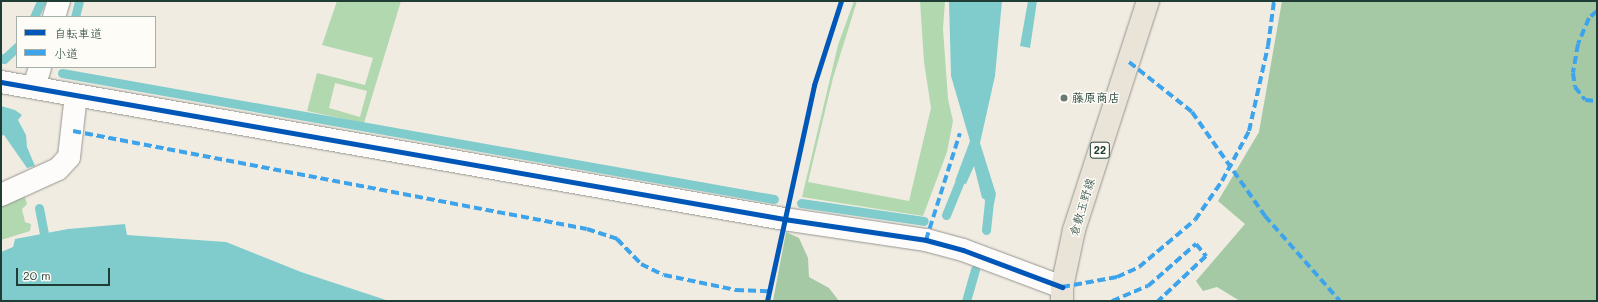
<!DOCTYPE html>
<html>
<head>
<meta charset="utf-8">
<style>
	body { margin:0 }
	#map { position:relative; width:1598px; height:302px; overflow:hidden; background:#f1ece2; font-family:Mali,"Klee One",sans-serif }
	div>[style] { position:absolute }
	.green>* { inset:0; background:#b1d8af }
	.forest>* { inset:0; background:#a5c9a5 }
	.water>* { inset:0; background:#80cccd }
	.stream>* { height:9px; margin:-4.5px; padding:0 4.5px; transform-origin:4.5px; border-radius:4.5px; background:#80cccd }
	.roads { filter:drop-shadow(0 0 1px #949690) drop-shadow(0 0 1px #949690) }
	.minor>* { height:22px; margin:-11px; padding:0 11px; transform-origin:11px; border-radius:11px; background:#fdfcfb }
	.major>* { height:22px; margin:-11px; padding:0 11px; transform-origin:11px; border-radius:11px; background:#eae4d8 }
	.quiet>* { height:4px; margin-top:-2px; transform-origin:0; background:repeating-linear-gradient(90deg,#3da4eb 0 8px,transparent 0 12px) }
	.cycleway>* { height:5px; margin:-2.5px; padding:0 2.5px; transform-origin:2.5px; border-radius:2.5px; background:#0057b8 }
	.dots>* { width:11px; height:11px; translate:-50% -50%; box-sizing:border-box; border:2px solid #fdfcf7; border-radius:50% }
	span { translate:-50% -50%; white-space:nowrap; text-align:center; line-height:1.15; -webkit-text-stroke:3px #fdfcf7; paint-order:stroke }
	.shield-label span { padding:1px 3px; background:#fdfcf7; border:1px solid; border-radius:3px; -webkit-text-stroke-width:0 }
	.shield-label { font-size:11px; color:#1f3d34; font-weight:700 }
	.poi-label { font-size:12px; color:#1f3d34; font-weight:700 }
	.left { translate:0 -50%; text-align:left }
	.street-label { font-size:12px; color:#1f3d34 }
	.frame { position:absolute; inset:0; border:2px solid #1f3d34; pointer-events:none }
	.legend { position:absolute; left:16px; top:16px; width:140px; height:52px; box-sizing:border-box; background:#fdfcf7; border:1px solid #a4b0a9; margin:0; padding:5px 7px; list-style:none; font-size:12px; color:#1f3d34 }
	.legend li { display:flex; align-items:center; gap:8px; height:20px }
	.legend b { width:20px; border:1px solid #a4b0a9 }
	.scale { position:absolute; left:16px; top:268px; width:94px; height:18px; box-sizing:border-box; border:2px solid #1f3d34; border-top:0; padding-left:5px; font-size:12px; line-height:14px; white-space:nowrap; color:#1f3d34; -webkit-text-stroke:3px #fdfcf7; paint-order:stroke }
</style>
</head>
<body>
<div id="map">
	<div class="green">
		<div style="clip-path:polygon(evenodd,337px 1px,401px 1px,364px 123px,307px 111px,317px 73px,365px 85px,373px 58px,322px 45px,337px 1px,335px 83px,367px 91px,360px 117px,329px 108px,335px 83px)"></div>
		<div style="clip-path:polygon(854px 1px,857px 1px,833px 78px,808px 182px,909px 201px,931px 108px,924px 62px,920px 1px,945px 1px,943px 29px,948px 99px,953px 121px,947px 152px,923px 216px,802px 197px,838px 45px)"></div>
		<div style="clip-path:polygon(24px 194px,27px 204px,22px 209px,25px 222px,31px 224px,30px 231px,1px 240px,1px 203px)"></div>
	</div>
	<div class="forest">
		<div style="clip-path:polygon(1282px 1px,1597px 1px,1597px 301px,1240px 301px,1217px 287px,1203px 291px,1196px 281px,1245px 224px,1218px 201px,1259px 132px)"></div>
		<div style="clip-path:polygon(786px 232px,799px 238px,808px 258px,809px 277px,829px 288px,839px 301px,773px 301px)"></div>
	</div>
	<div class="water">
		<div style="clip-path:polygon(949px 1px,1002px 1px,995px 76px,980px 143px,996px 194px,994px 204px,982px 198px,974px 166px,966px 184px,955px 181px,970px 141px,951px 76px)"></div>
		<div style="clip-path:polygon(1028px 1px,1037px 1px,1030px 48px,1020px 46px)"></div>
		<div style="clip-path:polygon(1px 106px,15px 110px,22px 115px,18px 120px,26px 135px,27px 147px,35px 166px,27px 168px,4px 135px,1px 136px)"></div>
		<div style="clip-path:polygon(125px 224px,127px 235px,226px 242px,301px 272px,389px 301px,1px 301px,1px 252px,13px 247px,15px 239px,68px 229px)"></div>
	</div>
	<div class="stream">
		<div style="left:34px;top:17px;width:17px;rotate:-66deg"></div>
		<div style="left:75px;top:17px;width:16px;rotate:-76deg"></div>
		<div style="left:1px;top:58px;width:3px;rotate:18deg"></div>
		<div style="left:4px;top:59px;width:18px;rotate:-43deg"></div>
		<div style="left:62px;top:73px;width:723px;rotate:10.04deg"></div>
		<div style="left:801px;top:203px;width:124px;rotate:8.3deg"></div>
		<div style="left:39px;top:208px;width:37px;rotate:79deg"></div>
		<div style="left:946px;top:215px;width:48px;rotate:-67.8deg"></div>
		<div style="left:986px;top:230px;width:30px;rotate:-84deg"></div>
		<div style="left:989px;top:200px;width:11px;rotate:-105deg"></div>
		<div style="left:966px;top:301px;width:33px;rotate:-74deg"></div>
	</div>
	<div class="roads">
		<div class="minor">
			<div style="left:54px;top:17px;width:17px;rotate:-73deg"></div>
			<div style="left:1px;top:82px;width:795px;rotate:9.92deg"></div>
			<div style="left:784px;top:219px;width:144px;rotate:8.4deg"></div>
			<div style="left:926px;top:240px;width:38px;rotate:15deg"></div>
			<div style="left:963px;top:250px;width:106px;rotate:20.5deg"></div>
			<div style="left:34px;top:87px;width:21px;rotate:-73deg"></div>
			<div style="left:1px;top:195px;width:63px;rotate:-24.5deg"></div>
			<div style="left:58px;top:169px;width:16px;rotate:-47deg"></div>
			<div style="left:69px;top:157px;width:62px;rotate:-83.6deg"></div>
		</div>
		<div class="major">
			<div style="left:1062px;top:301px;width:14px;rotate:-90deg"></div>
			<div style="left:1062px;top:287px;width:58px;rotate:-78.1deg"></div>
			<div style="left:1074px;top:230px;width:241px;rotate:-72.1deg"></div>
		</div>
	</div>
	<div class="quiet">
		<div style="left:1597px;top:11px;width:11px;rotate:139deg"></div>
		<div style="left:1589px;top:18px;width:28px;rotate:113deg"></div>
		<div style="left:1578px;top:44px;width:29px;rotate:100deg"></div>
		<div style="left:1573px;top:73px;width:14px;rotate:82deg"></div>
		<div style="left:1575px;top:87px;width:16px;rotate:52deg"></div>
		<div style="left:1585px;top:100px;width:12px;rotate:5deg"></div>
		<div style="left:1129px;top:62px;width:80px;rotate:38.4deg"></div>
		<div style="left:1192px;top:112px;width:127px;rotate:54.9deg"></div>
		<div style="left:1265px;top:216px;width:113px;rotate:48.6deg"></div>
		<div style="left:73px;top:131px;width:523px;rotate:10.79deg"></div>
		<div style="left:587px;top:229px;width:32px;rotate:18deg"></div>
		<div style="left:617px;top:239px;width:35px;rotate:46deg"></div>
		<div style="left:641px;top:264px;width:25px;rotate:26deg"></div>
		<div style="left:664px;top:275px;width:74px;rotate:11.8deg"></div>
		<div style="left:736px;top:290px;width:33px;rotate:2deg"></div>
		<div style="left:926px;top:240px;width:112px;rotate:-72.4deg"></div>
		<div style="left:1062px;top:287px;width:56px;rotate:-10.3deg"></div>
		<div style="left:1117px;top:277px;width:24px;rotate:-24deg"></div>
		<div style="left:1139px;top:267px;width:73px;rotate:-40deg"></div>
		<div style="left:1195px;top:220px;width:47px;rotate:-55.3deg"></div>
		<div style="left:1222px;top:181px;width:57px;rotate:-61.6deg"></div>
		<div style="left:1249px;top:131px;width:87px;rotate:-77.4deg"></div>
		<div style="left:1268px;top:46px;width:45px;rotate:-82.4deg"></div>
		<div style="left:1112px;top:301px;width:39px;rotate:-23deg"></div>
		<div style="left:1148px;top:286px;width:64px;rotate:-41.2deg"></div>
		<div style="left:1196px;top:244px;width:16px;rotate:50deg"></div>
		<div style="left:1206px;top:256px;width:66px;rotate:136.8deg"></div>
	</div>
	<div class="cycleway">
		<div style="left:1px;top:82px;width:795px;rotate:9.92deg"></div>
		<div style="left:784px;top:219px;width:144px;rotate:8.4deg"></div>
		<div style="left:926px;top:240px;width:38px;rotate:15deg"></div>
		<div style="left:963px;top:250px;width:106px;rotate:20.5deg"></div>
		<div style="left:767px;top:301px;width:221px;rotate:-77.7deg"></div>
		<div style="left:814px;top:85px;width:88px;rotate:-72.2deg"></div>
	</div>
	<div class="dots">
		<div style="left:1064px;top:98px;background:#687a71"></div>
	</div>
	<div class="shield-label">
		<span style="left:1100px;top:150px">22</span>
	</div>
	<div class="poi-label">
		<span class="left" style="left:1072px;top:98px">藤原商店</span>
	</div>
	<div class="street-label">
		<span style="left:1082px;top:207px;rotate:-73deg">倉敷玉野線</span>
	</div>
	<div class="frame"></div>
	<ul class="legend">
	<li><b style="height:5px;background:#0057b8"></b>自転車道</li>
	<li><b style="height:5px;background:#3da4eb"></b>小道</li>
	</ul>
	<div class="scale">20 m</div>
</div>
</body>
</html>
